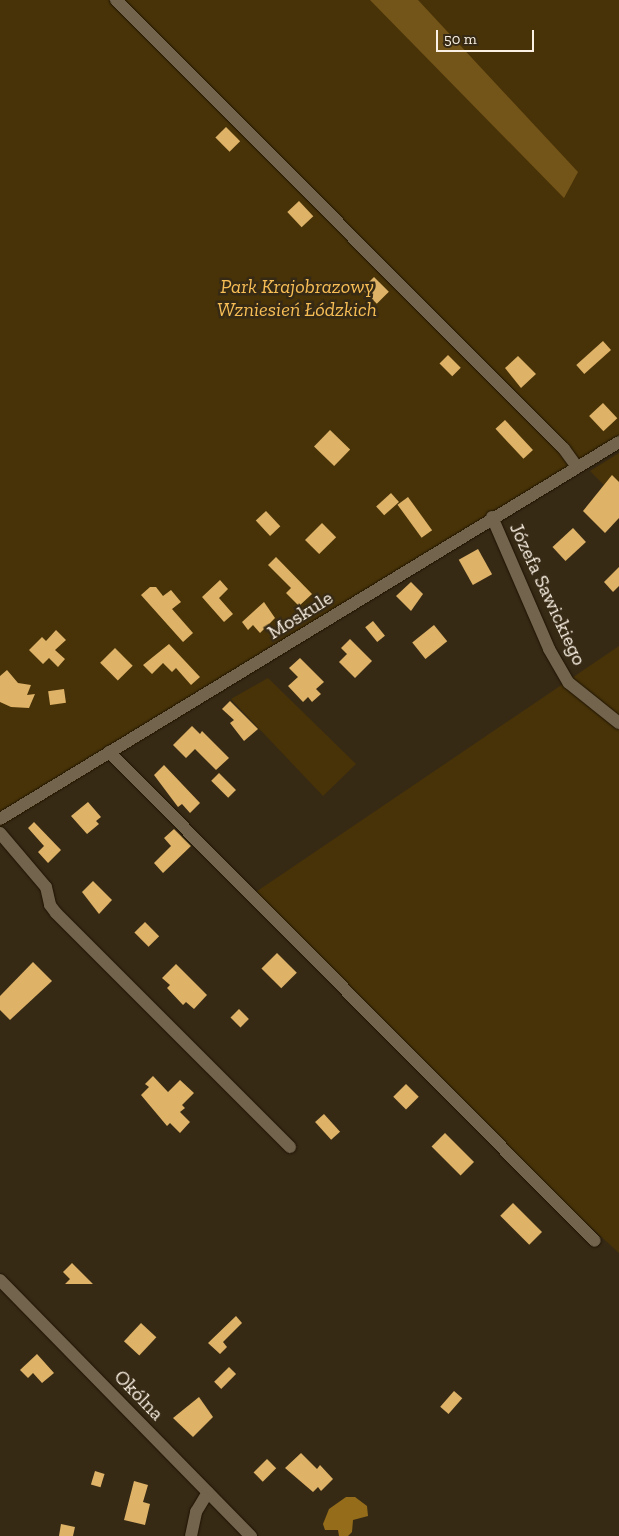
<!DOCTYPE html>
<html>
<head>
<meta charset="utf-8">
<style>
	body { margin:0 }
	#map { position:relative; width:619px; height:1536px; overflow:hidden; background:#372a15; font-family:"Zilla Slab",serif }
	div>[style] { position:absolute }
	.green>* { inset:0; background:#483308 }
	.forest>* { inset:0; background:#745519 }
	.water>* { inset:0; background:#956d1a }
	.building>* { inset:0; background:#deb267; transform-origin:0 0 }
	.roads { filter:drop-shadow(0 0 1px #1e1301) drop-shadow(0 0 1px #1e1301) }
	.minor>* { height:12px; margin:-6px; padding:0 6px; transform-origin:6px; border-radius:6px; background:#72644d }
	span { translate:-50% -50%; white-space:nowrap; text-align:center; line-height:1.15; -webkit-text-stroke:5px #372a15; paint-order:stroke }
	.park-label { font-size:20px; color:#f7be56; font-style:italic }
	.street-label { font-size:20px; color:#faf1e4 }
	.scale { position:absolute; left:436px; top:30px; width:98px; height:22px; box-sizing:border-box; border:2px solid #faf1e4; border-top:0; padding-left:6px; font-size:15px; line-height:18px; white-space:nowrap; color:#faf1e4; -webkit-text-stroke:4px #372a15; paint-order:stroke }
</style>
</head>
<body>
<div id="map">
	<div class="green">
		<div style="clip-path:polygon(0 0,619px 0,619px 449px,0 827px)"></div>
		<div style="clip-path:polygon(619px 453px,619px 500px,590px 471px)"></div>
		<div style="clip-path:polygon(619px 646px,619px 1253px,403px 1056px,247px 898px)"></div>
		<div style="clip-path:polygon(268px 678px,356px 764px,323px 796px,231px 699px)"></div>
	</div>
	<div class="forest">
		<div style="clip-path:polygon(370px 0,418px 0,578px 172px,564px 198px)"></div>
	</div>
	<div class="water">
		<div style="clip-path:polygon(346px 1497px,355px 1497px,367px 1506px,368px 1516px,353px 1520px,352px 1532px,348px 1536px,339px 1536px,338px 1530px,325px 1530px,323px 1524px,329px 1509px)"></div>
	</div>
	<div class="building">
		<div style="left:226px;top:127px;width:20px;height:15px;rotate:45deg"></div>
		<div style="left:299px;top:201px;width:21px;height:16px;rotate:47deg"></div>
		<div style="left:374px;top:277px;width:21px;height:17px;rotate:45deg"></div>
		<div style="left:603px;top:341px;width:12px;height:36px;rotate:48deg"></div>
		<div style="left:448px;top:355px;width:18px;height:12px;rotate:45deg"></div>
		<div style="clip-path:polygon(518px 356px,536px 374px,521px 388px,505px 368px)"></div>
		<div style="left:603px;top:403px;width:21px;height:19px;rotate:47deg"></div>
		<div style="left:505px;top:420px;width:41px;height:13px;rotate:47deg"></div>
		<div style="left:330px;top:430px;width:28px;height:23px;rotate:44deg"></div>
		<div style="clip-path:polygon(612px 475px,619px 482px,619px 518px,605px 533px,583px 511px)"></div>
		<div style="left:391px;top:493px;width:12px;height:20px;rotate:48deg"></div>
		<div style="left:408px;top:497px;width:41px;height:13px;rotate:54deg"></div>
		<div style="left:266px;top:511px;width:21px;height:14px;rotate:47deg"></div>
		<div style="left:322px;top:523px;width:20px;height:24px;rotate:45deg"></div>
		<div style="left:573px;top:528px;width:19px;height:28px;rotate:47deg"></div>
		<div style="left:478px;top:549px;width:29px;height:22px;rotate:61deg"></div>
		<div style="clip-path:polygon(276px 557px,312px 594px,299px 606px,286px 593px,291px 588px,268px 565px)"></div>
		<div style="clip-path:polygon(619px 567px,619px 586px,613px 592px,604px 582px)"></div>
		<div style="clip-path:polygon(220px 580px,228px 589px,219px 598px,233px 614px,224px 622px,202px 597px)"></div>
		<div style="clip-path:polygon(411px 582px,423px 594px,411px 611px,396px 596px)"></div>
		<div style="clip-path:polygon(150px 587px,156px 587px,163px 596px,171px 590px,181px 602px,172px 609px,193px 633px,183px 642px,141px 595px)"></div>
		<div style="clip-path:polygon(264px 602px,275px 618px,260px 633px,253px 625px,248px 630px,242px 622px)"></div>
		<div style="left:373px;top:621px;width:19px;height:10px;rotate:51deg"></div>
		<div style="left:434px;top:625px;width:21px;height:28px;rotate:51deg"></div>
		<div style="clip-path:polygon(56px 630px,66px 640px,55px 650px,65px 659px,58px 667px,49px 658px,43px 664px,29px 650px,42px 637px,46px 641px)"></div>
		<div style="clip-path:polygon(350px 639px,372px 661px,355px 678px,339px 662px,347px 654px,341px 648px)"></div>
		<div style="clip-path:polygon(169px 644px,200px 677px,191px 685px,176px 668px,172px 672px,163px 663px,152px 674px,143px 665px)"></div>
		<div style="left:115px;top:648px;width:25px;height:21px;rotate:45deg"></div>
		<div style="clip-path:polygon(300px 658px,324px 682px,316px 689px,321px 694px,312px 702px,308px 697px,303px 702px,288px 686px,298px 677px,289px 668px)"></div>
		<div style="clip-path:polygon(7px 670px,18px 683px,31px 685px,27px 695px,35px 694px,29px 708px,11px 707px,0 702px,0 676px)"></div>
		<div style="left:64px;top:689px;width:14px;height:16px;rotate:82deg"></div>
		<div style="clip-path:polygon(230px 701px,258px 729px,244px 741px,230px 723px,234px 720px,222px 709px)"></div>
		<div style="clip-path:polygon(192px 726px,200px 734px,202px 731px,229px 758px,216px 770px,195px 749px,186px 758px,173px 745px)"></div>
		<div style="clip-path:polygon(164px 765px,200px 803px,190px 813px,182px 804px,178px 807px,154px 775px)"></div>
		<div style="left:219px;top:773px;width:24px;height:11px;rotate:45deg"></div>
		<div style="clip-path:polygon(88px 802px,101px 817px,96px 821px,99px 824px,87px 834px,71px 816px)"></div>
		<div style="clip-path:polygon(34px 822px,61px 850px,48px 863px,38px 852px,44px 846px,28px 828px)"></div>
		<div style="clip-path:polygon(174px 829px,191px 846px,163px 873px,154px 863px,171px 846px,164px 838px)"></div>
		<div style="clip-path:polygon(93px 881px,112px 900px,99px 914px,82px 892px)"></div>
		<div style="left:145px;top:922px;width:20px;height:15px;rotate:45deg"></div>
		<div style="left:277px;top:953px;width:28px;height:22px;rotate:45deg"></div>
		<div style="clip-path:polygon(33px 962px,52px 981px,10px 1020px,0 1010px,0 996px)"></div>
		<div style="clip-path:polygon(176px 964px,207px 995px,194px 1009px,186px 1002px,183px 1005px,167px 988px,170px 985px,162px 978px)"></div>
		<div style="left:239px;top:1009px;width:14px;height:12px;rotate:45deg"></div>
		<div style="clip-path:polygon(153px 1076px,168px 1092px,180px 1080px,194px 1093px,182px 1105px,185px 1108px,180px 1112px,190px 1122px,180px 1133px,170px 1123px,167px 1126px,141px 1095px,149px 1087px,145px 1084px)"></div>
		<div style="left:406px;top:1084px;width:18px;height:18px;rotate:45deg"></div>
		<div style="left:324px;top:1114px;width:24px;height:12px;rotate:48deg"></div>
		<div style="left:445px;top:1133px;width:41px;height:19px;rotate:45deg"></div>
		<div style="left:513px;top:1203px;width:41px;height:18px;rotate:45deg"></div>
		<div style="clip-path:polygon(72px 1263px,93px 1284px,65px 1284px,70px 1279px,63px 1272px)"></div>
		<div style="clip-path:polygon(236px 1316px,242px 1323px,223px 1342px,227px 1347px,220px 1354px,208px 1343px)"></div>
		<div style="left:141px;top:1323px;width:21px;height:25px;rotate:43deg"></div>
		<div style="clip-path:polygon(37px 1354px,54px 1373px,42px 1383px,33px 1373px,28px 1378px,20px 1370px)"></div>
		<div style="left:229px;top:1367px;width:10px;height:21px;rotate:45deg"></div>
		<div style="left:454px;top:1391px;width:11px;height:21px;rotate:41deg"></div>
		<div style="clip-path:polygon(199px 1397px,213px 1417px,193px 1437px,173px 1418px)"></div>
		<div style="clip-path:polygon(301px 1453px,317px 1469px,320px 1465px,333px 1479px,321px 1491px,318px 1487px,313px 1492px,285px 1468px)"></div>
		<div style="left:267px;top:1459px;width:13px;height:19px;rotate:45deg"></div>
		<div style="left:95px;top:1471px;width:10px;height:14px;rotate:17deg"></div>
		<div style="clip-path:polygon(134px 1481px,148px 1485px,143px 1502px,150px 1504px,145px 1525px,124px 1520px)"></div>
		<div style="clip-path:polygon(61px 1524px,75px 1527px,73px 1536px,59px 1536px)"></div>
	</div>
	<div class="roads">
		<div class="minor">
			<div style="left:116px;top:0;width:634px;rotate:45.06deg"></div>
			<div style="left:564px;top:449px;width:22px;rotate:54deg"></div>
			<div style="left:492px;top:517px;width:144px;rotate:66.6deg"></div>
			<div style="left:549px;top:649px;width:39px;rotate:60deg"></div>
			<div style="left:569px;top:683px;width:64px;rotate:38.7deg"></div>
			<div style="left:109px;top:752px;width:689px;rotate:45.18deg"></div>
			<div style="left:0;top:819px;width:725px;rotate:-31.34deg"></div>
			<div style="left:0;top:833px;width:71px;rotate:49.6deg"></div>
			<div style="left:46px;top:887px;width:18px;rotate:77deg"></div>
			<div style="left:50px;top:905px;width:10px;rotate:53deg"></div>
			<div style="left:56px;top:913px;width:331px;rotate:45deg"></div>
			<div style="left:0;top:1280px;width:359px;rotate:45.6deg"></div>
			<div style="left:191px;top:1536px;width:25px;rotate:-78deg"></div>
			<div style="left:196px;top:1512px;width:23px;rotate:-59deg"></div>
		</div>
	</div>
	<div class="park-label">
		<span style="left:297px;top:298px">Park Krajobrazowy<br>Wzniesień Łódzkich</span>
	</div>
	<div class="street-label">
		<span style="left:548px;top:594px;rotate:65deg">Józefa Sawickiego</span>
		<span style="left:300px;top:615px;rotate:-32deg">Moskule</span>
		<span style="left:139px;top:1395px;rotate:46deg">Okólna</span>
	</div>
	<div class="scale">50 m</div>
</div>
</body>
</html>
